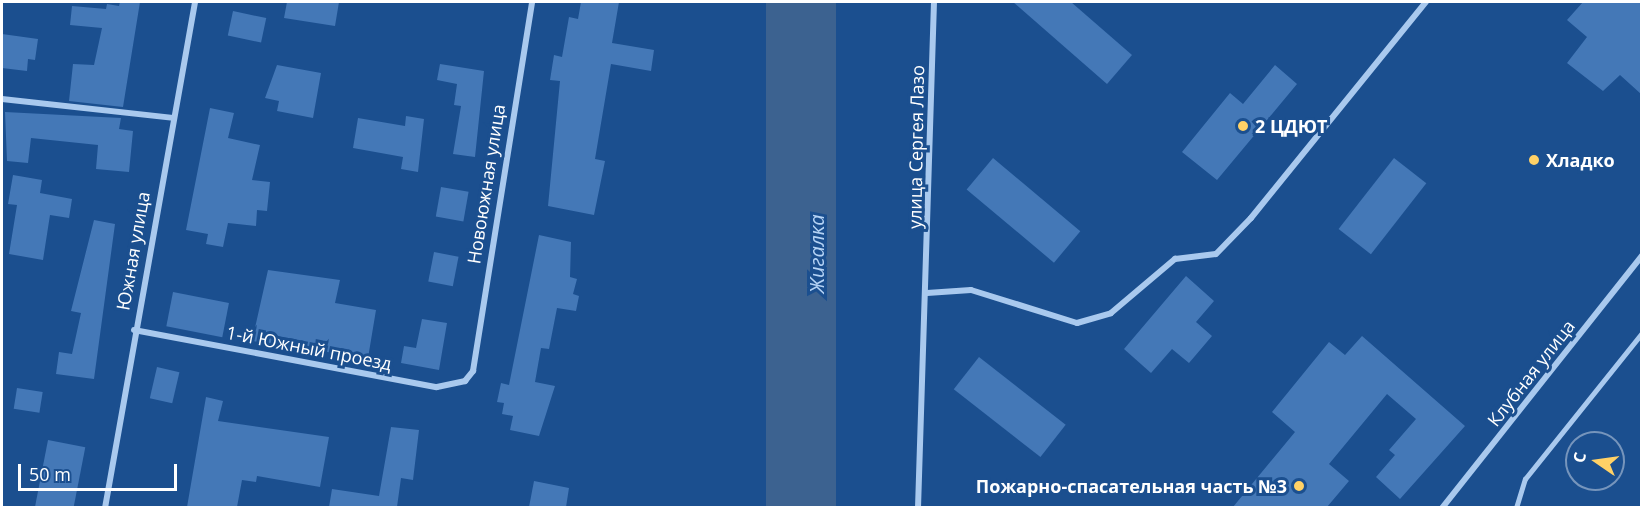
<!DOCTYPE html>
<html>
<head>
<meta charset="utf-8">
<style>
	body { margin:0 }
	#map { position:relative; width:1643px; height:509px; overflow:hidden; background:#1b4f8f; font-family:"Open Sans",sans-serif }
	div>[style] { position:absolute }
	.water>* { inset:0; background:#3c6290; transform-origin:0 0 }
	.building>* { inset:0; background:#4478b7; transform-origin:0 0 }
	.service>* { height:4.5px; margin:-2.25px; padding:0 2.25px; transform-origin:2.25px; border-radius:2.25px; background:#a9c9ee }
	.minor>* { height:6px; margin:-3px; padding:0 3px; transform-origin:3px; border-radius:3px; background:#a9c9ee }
	.dots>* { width:16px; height:16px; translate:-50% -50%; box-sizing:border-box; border:3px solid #1b4f8f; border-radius:50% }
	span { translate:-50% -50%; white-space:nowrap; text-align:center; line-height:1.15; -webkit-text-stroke:6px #1b4f8f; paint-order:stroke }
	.poi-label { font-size:18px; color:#fff; font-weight:700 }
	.left { translate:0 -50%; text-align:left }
	.right { translate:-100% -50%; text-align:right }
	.street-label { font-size:18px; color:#fff }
	.water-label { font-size:20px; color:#b5d3f5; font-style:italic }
	.frame { position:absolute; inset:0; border:3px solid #fff; pointer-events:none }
	.north { position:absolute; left:1565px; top:431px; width:60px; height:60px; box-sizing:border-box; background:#1b4f8f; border:2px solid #7695bc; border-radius:50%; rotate:283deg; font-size:16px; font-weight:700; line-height:24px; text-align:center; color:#fff }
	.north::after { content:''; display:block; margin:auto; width:21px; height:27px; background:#ffd166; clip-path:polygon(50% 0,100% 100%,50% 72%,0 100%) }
	.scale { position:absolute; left:18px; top:464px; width:159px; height:27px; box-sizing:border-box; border:3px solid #fff; border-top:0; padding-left:8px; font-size:18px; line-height:21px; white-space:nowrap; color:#fff; -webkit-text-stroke:4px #1b4f8f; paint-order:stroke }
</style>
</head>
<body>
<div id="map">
	<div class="water">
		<div style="left:766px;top:2px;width:70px;height:505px"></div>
	</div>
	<div class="building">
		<div style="clip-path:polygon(120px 2px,140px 2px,123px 107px,69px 101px,73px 64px,94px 65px,102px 28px,70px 25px,72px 6px,106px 9px,107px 4px,119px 6px)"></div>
		<div style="clip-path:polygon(287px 2px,339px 2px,335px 26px,284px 18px)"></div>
		<div style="clip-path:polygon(581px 2px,619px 2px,612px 43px,654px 50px,651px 71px,611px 64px,595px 159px,605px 161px,594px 215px,548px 206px,560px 81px,550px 80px,554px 55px,562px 57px,569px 17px,578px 19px)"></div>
		<div style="clip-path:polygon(1013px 2px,1071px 2px,1132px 55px,1107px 84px)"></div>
		<div style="clip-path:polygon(1583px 2px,1641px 2px,1641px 94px,1620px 75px,1603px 91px,1567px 63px,1587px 37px,1567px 20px)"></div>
		<div style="left:233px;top:11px;width:34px;height:25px;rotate:12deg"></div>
		<div style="clip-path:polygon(2px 34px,38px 39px,35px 60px,28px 59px,27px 71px,2px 68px)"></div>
		<div style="clip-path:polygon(440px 64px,484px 71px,475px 157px,453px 154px,461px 106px,454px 105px,457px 84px,437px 80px)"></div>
		<div style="clip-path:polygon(277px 65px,321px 73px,313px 118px,277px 111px,279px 101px,265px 98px)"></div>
		<div style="clip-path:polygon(1275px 65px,1297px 84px,1217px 180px,1182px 152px,1230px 93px,1243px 104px)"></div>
		<div style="clip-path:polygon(210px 108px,234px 113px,228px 138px,260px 145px,252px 180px,270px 182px,267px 211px,257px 210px,256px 226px,228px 223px,223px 247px,206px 244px,208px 234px,186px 230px)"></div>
		<div style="clip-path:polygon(5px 112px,121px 118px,119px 129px,133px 131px,129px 172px,96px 169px,98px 145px,31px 138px,28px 163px,7px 161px)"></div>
		<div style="clip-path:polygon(406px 116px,424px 119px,418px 172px,401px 169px,403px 157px,353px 148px,358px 118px,405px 126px)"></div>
		<div style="left:993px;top:158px;width:114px;height:41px;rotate:40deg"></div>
		<div style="left:1394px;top:158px;width:41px;height:90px;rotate:38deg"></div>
		<div style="clip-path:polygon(13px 175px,42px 180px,40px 193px,72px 199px,69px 218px,50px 215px,43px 260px,9px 254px,17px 205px,8px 204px)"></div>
		<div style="left:441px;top:187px;width:28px;height:30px;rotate:10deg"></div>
		<div style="clip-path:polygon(94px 220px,115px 224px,94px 379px,56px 374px,59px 352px,72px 354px,81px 313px,71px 311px)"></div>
		<div style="clip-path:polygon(539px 235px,571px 242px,570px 277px,577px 279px,573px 294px,579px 296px,576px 311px,557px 308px,549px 349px,541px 348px,535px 382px,555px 386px,539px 436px,510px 430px,513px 416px,502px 414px,504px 403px,497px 402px,501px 383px,509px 385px)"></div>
		<div style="left:434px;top:252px;width:25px;height:30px;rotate:11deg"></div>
		<div style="clip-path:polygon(268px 270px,340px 280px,335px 303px,376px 310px,368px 358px,252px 341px)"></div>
		<div style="clip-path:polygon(1186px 276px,1214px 301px,1196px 322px,1212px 336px,1189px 363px,1172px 349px,1151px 373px,1124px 349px)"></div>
		<div style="left:173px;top:292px;width:57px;height:35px;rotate:11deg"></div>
		<div style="clip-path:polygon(422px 319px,447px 323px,439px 370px,401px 363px,404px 346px,416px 348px)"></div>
		<div style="clip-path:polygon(1362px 336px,1465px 426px,1400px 499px,1376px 477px,1395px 455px,1389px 450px,1416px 419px,1387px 394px,1329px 464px,1349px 481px,1327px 507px,1233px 507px,1295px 432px,1272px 412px,1329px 342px,1345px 355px)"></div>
		<div style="left:979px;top:357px;width:110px;height:41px;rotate:38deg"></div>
		<div style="left:157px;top:367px;width:23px;height:32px;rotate:13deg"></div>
		<div style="left:17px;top:388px;width:26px;height:21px;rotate:9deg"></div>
		<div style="clip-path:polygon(206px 397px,223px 401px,218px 421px,329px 437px,320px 487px,257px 476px,256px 482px,242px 480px,237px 507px,187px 507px)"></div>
		<div style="clip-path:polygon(391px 427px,419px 430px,413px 480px,401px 478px,397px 507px,329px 507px,332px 489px,379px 496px)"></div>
		<div style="left:48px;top:440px;width:38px;height:68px;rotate:11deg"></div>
		<div style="clip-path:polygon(534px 481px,569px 488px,566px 507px,529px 507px)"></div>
	</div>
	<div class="service">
		<div style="left:1516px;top:508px;width:30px;rotate:-73deg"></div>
		<div style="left:1525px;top:479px;width:187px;rotate:-51.3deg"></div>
	</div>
	<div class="minor">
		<div style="left:2px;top:99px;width:172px;rotate:6.3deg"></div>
		<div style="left:927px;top:293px;width:44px;rotate:-3.9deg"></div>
		<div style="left:971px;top:290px;width:111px;rotate:17.3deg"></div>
		<div style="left:1077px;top:323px;width:35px;rotate:-16deg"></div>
		<div style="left:1111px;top:313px;width:84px;rotate:-40.2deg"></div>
		<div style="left:1175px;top:259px;width:41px;rotate:-7deg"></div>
		<div style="left:1216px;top:254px;width:50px;rotate:-45.8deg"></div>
		<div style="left:1251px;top:218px;width:278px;rotate:-51deg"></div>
		<div style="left:134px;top:330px;width:308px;rotate:10.7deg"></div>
		<div style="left:437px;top:387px;width:29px;rotate:-12deg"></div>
		<div style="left:465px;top:381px;width:13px;rotate:-51deg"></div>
		<div style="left:473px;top:371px;width:374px;rotate:-80.9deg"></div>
		<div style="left:105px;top:508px;width:514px;rotate:-79.91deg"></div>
		<div style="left:918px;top:508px;width:506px;rotate:-88.19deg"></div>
		<div style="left:1442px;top:508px;width:322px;rotate:-51.6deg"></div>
	</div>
	<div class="dots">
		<div style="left:1243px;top:126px;background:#ffd166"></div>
		<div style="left:1534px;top:160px;background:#ffd166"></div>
		<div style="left:1299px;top:486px;background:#ffd166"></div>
	</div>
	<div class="poi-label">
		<span class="left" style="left:1255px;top:126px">2 ЦДЮТ</span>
		<span class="left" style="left:1546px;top:160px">Хладко</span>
		<span class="right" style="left:1287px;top:486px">Пожарно-спасательная часть №3</span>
	</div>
	<div class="street-label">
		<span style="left:916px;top:147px;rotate:-89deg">улица Сергея Лазо</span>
		<span style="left:486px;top:184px;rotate:-81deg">Новоюжная улица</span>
		<span style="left:133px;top:251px;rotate:-80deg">Южная улица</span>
		<span style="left:309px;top:348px;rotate:11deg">1-й Южный проезд</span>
		<span style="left:1531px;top:373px;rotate:-52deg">Клубная улица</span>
	</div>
	<div class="water-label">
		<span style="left:816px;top:254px;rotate:-90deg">Жигалка</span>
	</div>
	<div class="frame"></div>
	<div class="north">С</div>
	<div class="scale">50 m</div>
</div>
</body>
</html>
